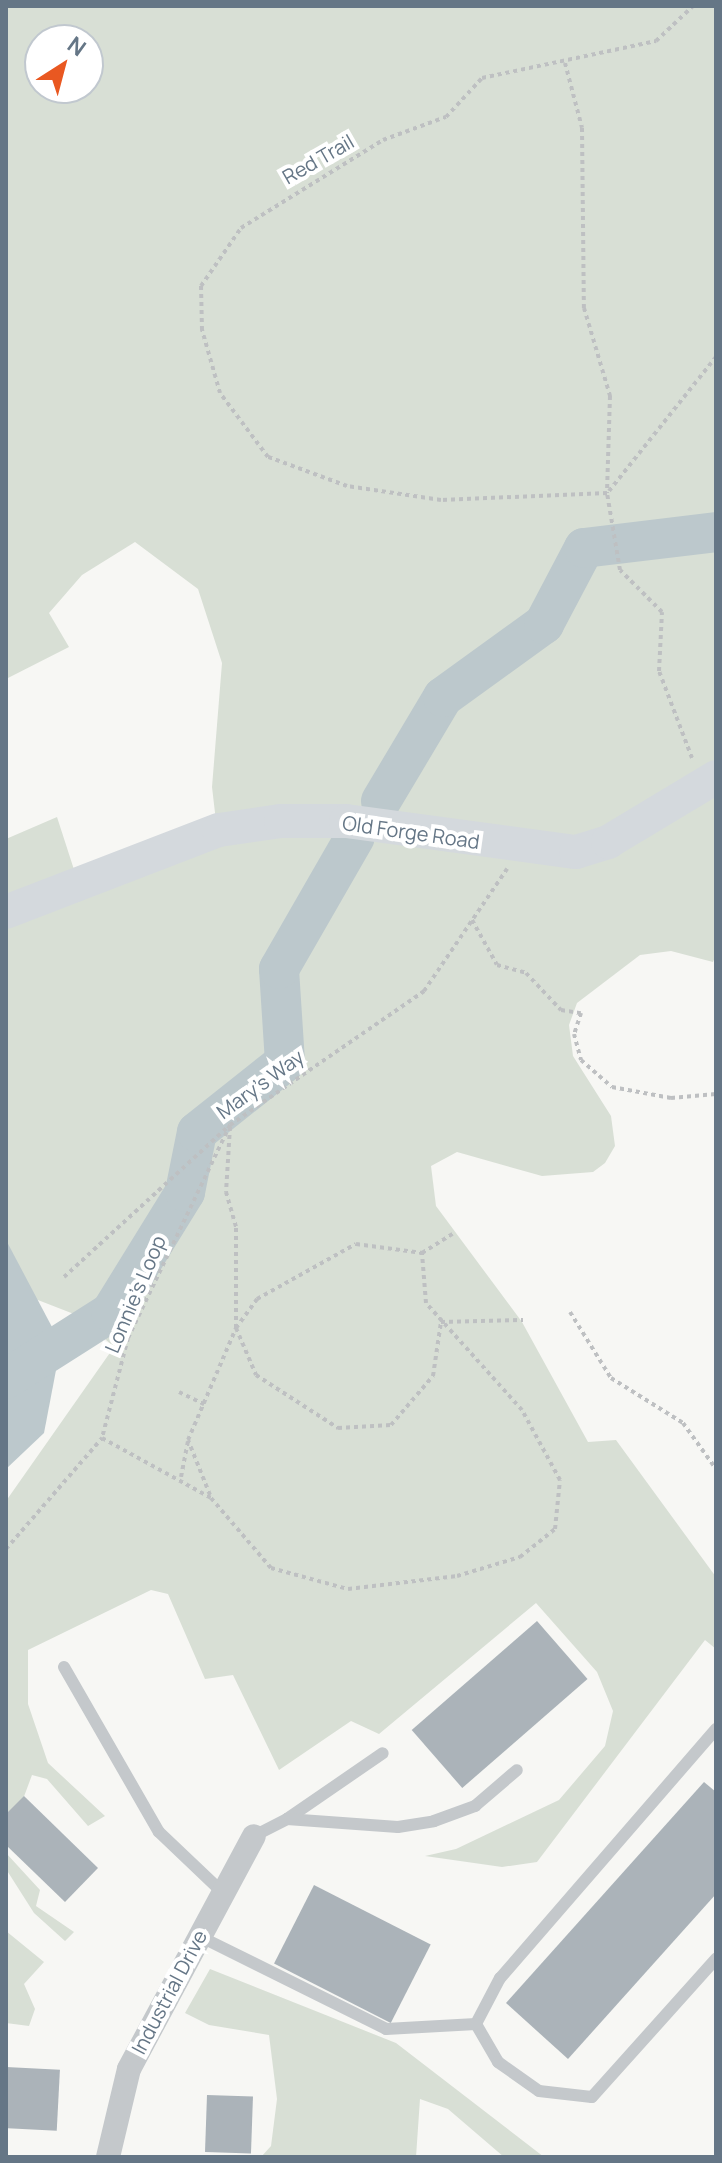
<!DOCTYPE html>
<html>
<head>
<meta charset="utf-8">
<style>
	body { margin:0 }
	#map { position:relative; width:722px; height:2163px; overflow:hidden; background:#f7f7f4; font-family:Manrope,sans-serif }
	div>[style] { position:absolute }
	.green>* { inset:0; background:#d8dfd5 }
	.water>* { inset:0; background:#bcc8cc }
	.river>* { height:40px; margin:-20px; padding:0 20px; transform-origin:20px; border-radius:20px; background:#bcc8cc }
	.building>* { inset:0; background:#abb3b9; transform-origin:0 0 }
	.path>* { height:4px; margin-top:-2px; transform-origin:0; background:repeating-linear-gradient(90deg,#bec0c2 0 4px,transparent 0 8px) }
	.lane>* { height:12px; margin:-6px; padding:0 6px; transform-origin:6px; border-radius:6px; background:#c4c8cb }
	.street>* { height:24px; margin:-12px; padding:0 12px; transform-origin:12px; border-radius:12px; background:#c4c8cb }
	.secondary>* { height:34px; margin:-17px; padding:0 17px; transform-origin:17px; border-radius:17px; background:#d4d9dd }
	span { translate:-50% -50%; white-space:nowrap; text-align:center; line-height:1.15; -webkit-text-stroke:8px #fff; paint-order:stroke }
	.street-label { font-size:20px; color:#657686 }
	.frame { position:absolute; inset:0; border:8px solid #657686; pointer-events:none }
	.north { position:absolute; left:24px; top:24px; width:80px; height:80px; box-sizing:border-box; background:#fff; border:2px solid #c1c8cf; border-radius:50%; rotate:36deg; font-size:22px; font-weight:700; line-height:32px; text-align:center; color:#657686 }
	.north::after { content:''; display:block; margin:auto; width:28px; height:36px; background:#e95821; clip-path:polygon(50% 0,100% 100%,50% 72%,0 100%) }
</style>
</head>
<body>
<div id="map">
	<div class="green">
		<div style="clip-path:polygon(evenodd,6px 6px,716px 6px,716px 955px,713px 962px,671px 951px,640px 955px,577px 1003px,569px 1025px,573px 1056px,611px 1116px,615px 1146px,605px 1163px,593px 1172px,542px 1176px,457px 1152px,431px 1166px,436px 1206px,522px 1322px,588px 1442px,616px 1440px,716px 1577px,716px 1649px,705px 1640px,537px 1862px,502px 1867px,425px 1856px,456px 1849px,559px 1800px,605px 1746px,613px 1711px,597px 1672px,536px 1603px,379px 1734px,351px 1721px,279px 1770px,233px 1675px,205px 1679px,168px 1594px,151px 1590px,28px 1650px,28px 1704px,48px 1763px,105px 1816px,88px 1826px,47px 1779px,32px 1775px,6px 1845px,6px 1501px,114px 1347px,79px 1316px,25px 1295px,6px 1259px,6px 839px,57px 817px,78px 882px,217px 830px,212px 787px,222px 663px,198px 589px,135px 542px,82px 575px,49px 613px,69px 647px,6px 679px,6px 6px,40px 40px,88px 40px,88px 88px,40px 88px,40px 40px)"></div>
		<div style="clip-path:polygon(6px 1853px,40px 1890px,36px 1906px,74px 1932px,65px 1941px,34px 1913px,6px 1869px)"></div>
		<div style="clip-path:polygon(6px 1931px,44px 1962px,24px 1984px,35px 2009px,29px 2026px,6px 2023px)"></div>
		<div style="clip-path:polygon(210px 1969px,396px 2043px,544px 2157px,504px 2157px,448px 2109px,420px 2099px,416px 2157px,261px 2157px,271px 2146px,277px 2099px,269px 2035px,209px 2025px,185px 2013px)"></div>
	</div>
	<div class="water">
		<div style="clip-path:polygon(6px 1240px,61px 1344px,44px 1433px,6px 1469px)"></div>
	</div>
	<div class="river">
		<div style="left:381px;top:801px;width:121px;rotate:-59.2deg"></div>
		<div style="left:443px;top:697px;width:125px;rotate:-35.9deg"></div>
		<div style="left:544px;top:624px;width:86px;rotate:-62.2deg"></div>
		<div style="left:584px;top:548px;width:133px;rotate:-6.9deg"></div>
		<div style="left:6px;top:1379px;width:125px;rotate:-32.5deg"></div>
		<div style="left:111px;top:1312px;width:141px;rotate:-58.3deg"></div>
		<div style="left:185px;top:1192px;width:61px;rotate:-78.7deg"></div>
		<div style="left:197px;top:1132px;width:112px;rotate:-38.5deg"></div>
		<div style="left:285px;top:1062px;width:93px;rotate:-93.7deg"></div>
		<div style="left:279px;top:969px;width:152px;rotate:-60.1deg"></div>
	</div>
	<div class="building">
		<div style="left:537px;top:1621px;width:77px;height:166px;rotate:49deg"></div>
		<div style="clip-path:polygon(704px 1782px,716px 1792px,716px 1894px,568px 2059px,506px 2003px)"></div>
		<div style="clip-path:polygon(24px 1796px,98px 1868px,65px 1902px,6px 1845px,6px 1814px)"></div>
		<div style="left:314px;top:1885px;width:131px;height:88px;rotate:27deg"></div>
		<div style="left:6px;top:2067px;width:54px;height:61px;rotate:3deg"></div>
		<div style="left:207px;top:2095px;width:46px;height:57px;rotate:2deg"></div>
	</div>
	<div class="path">
		<div style="left:565px;top:63px;width:67px;rotate:75.3deg"></div>
		<div style="left:582px;top:128px;width:180px;rotate:89.4deg"></div>
		<div style="left:584px;top:308px;width:92px;rotate:73.5deg"></div>
		<div style="left:610px;top:396px;width:97px;rotate:91.8deg"></div>
		<div style="left:609px;top:491px;width:171px;rotate:-51.4deg"></div>
		<div style="left:692px;top:758px;width:93px;rotate:-110.8deg"></div>
		<div style="left:659px;top:671px;width:59px;rotate:-87.1deg"></div>
		<div style="left:662px;top:612px;width:59px;rotate:-135deg"></div>
		<div style="left:620px;top:570px;width:78px;rotate:-99.6deg"></div>
		<div style="left:607px;top:493px;width:166px;rotate:177.6deg"></div>
		<div style="left:441px;top:500px;width:95px;rotate:-171.5deg"></div>
		<div style="left:347px;top:486px;width:84px;rotate:-159.8deg"></div>
		<div style="left:268px;top:457px;width:80px;rotate:-126.9deg"></div>
		<div style="left:220px;top:393px;width:66px;rotate:-105.9deg"></div>
		<div style="left:202px;top:330px;width:44px;rotate:-91.3deg"></div>
		<div style="left:201px;top:286px;width:70px;rotate:-55.4deg"></div>
		<div style="left:241px;top:228px;width:167px;rotate:-31.8deg"></div>
		<div style="left:383px;top:140px;width:67px;rotate:-20.1deg"></div>
		<div style="left:446px;top:117px;width:53px;rotate:-47.3deg"></div>
		<div style="left:482px;top:78px;width:178px;rotate:-12deg"></div>
		<div style="left:656px;top:41px;width:51px;rotate:-43.4deg"></div>
		<div style="left:472px;top:920px;width:51px;rotate:60.9deg"></div>
		<div style="left:497px;top:965px;width:30px;rotate:15deg"></div>
		<div style="left:526px;top:973px;width:51px;rotate:46.6deg"></div>
		<div style="left:561px;top:1010px;width:20px;rotate:9deg"></div>
		<div style="left:581px;top:1013px;width:22px;rotate:108deg"></div>
		<div style="left:574px;top:1034px;width:27px;rotate:75deg"></div>
		<div style="left:581px;top:1060px;width:41px;rotate:41.1deg"></div>
		<div style="left:612px;top:1087px;width:60px;rotate:10.6deg"></div>
		<div style="left:671px;top:1098px;width:45px;rotate:-5.1deg"></div>
		<div style="left:230px;top:1125px;width:236px;rotate:115.6deg"></div>
		<div style="left:128px;top:1338px;width:103px;rotate:104.6deg"></div>
		<div style="left:102px;top:1438px;width:124px;rotate:28.8deg"></div>
		<div style="left:211px;top:1498px;width:92px;rotate:49.4deg"></div>
		<div style="left:271px;top:1568px;width:80px;rotate:15.3deg"></div>
		<div style="left:348px;top:1589px;width:110px;rotate:-6.8deg"></div>
		<div style="left:457px;top:1576px;width:66px;rotate:-16.8deg"></div>
		<div style="left:520px;top:1557px;width:45px;rotate:-38.7deg"></div>
		<div style="left:555px;top:1529px;width:49px;rotate:-84.2deg"></div>
		<div style="left:560px;top:1480px;width:80px;rotate:-118.5deg"></div>
		<div style="left:522px;top:1410px;width:144px;rotate:-131.9deg"></div>
		<div style="left:426px;top:1303px;width:50px;rotate:-94.6deg"></div>
		<div style="left:422px;top:1253px;width:36px;rotate:-32deg"></div>
		<div style="left:230px;top:1127px;width:65px;rotate:93.5deg"></div>
		<div style="left:226px;top:1192px;width:37px;rotate:74deg"></div>
		<div style="left:236px;top:1228px;width:100px;rotate:90deg"></div>
		<div style="left:236px;top:1328px;width:51px;rotate:66.9deg"></div>
		<div style="left:256px;top:1375px;width:98px;rotate:32.9deg"></div>
		<div style="left:338px;top:1428px;width:53px;rotate:-3.2deg"></div>
		<div style="left:391px;top:1425px;width:65px;rotate:-49.4deg"></div>
		<div style="left:433px;top:1376px;width:55px;rotate:-81.6deg"></div>
		<div style="left:441px;top:1322px;width:82px;rotate:-1.4deg"></div>
		<div style="left:64px;top:1277px;width:225px;rotate:-42.5deg"></div>
		<div style="left:230px;top:1125px;width:236px;rotate:-34.6deg"></div>
		<div style="left:424px;top:991px;width:148px;rotate:-55.8deg"></div>
		<div style="left:570px;top:1312px;width:78px;rotate:58.2deg"></div>
		<div style="left:611px;top:1378px;width:85px;rotate:32deg"></div>
		<div style="left:683px;top:1423px;width:57px;rotate:54.3deg"></div>
		<div style="left:179px;top:1392px;width:28px;rotate:26deg"></div>
		<div style="left:181px;top:1477px;width:36px;rotate:-79deg"></div>
		<div style="left:210px;top:1495px;width:59px;rotate:-111.8deg"></div>
		<div style="left:188px;top:1440px;width:122px;rotate:-66.8deg"></div>
		<div style="left:236px;top:1328px;width:36px;rotate:-54deg"></div>
		<div style="left:257px;top:1299px;width:113px;rotate:-29.1deg"></div>
		<div style="left:356px;top:1244px;width:67px;rotate:7.8deg"></div>
		<div style="left:6px;top:1549px;width:147px;rotate:-49.1deg"></div>
	</div>
	<div class="lane">
		<div style="left:64px;top:1667px;width:190px;rotate:60.1deg"></div>
		<div style="left:159px;top:1832px;width:88px;rotate:43.6deg"></div>
		<div style="left:716px;top:1729px;width:330px;rotate:130.9deg"></div>
		<div style="left:500px;top:1978px;width:52px;rotate:117.6deg"></div>
		<div style="left:476px;top:2024px;width:44px;rotate:59.9deg"></div>
		<div style="left:498px;top:2062px;width:50px;rotate:35.3deg"></div>
		<div style="left:539px;top:2091px;width:53px;rotate:6.5deg"></div>
		<div style="left:592px;top:2097px;width:186px;rotate:-48.1deg"></div>
		<div style="left:287px;top:1819px;width:116px;rotate:-34.5deg"></div>
		<div style="left:254px;top:1836px;width:37px;rotate:-27deg"></div>
		<div style="left:287px;top:1819px;width:111px;rotate:4.1deg"></div>
		<div style="left:398px;top:1827px;width:36px;rotate:-9deg"></div>
		<div style="left:434px;top:1821px;width:44px;rotate:-20.1deg"></div>
		<div style="left:475px;top:1806px;width:55px;rotate:-40.6deg"></div>
		<div style="left:199px;top:1936px;width:209px;rotate:26.4deg"></div>
		<div style="left:386px;top:2029px;width:90px;rotate:-3.2deg"></div>
	</div>
	<div class="street">
		<div style="left:108px;top:2157px;width:90px;rotate:-76.6deg"></div>
		<div style="left:129px;top:2069px;width:264px;rotate:-61.8deg"></div>
	</div>
	<div class="secondary">
		<div style="left:6px;top:912px;width:228px;rotate:-21.1deg"></div>
		<div style="left:219px;top:830px;width:63px;rotate:-8.3deg"></div>
		<div style="left:281px;top:821px;width:65px"></div>
		<div style="left:346px;top:821px;width:232px;rotate:7.7deg"></div>
		<div style="left:576px;top:852px;width:34px;rotate:-17deg"></div>
		<div style="left:608px;top:842px;width:126px;rotate:-31deg"></div>
	</div>
	<div class="street-label">
		<span style="left:318px;top:159px;rotate:-30deg">Red Trail</span>
		<span style="left:411px;top:832px;rotate:8deg">Old Forge Road</span>
		<span style="left:260px;top:1084px;rotate:-36deg">Mary's Way</span>
		<span style="left:135px;top:1294px;rotate:-67deg">Lonnie's Loop</span>
		<span style="left:169px;top:1992px;rotate:-62deg">Industrial Drive</span>
	</div>
	<div class="frame"></div>
	<div class="north">N</div>
</div>
</body>
</html>
